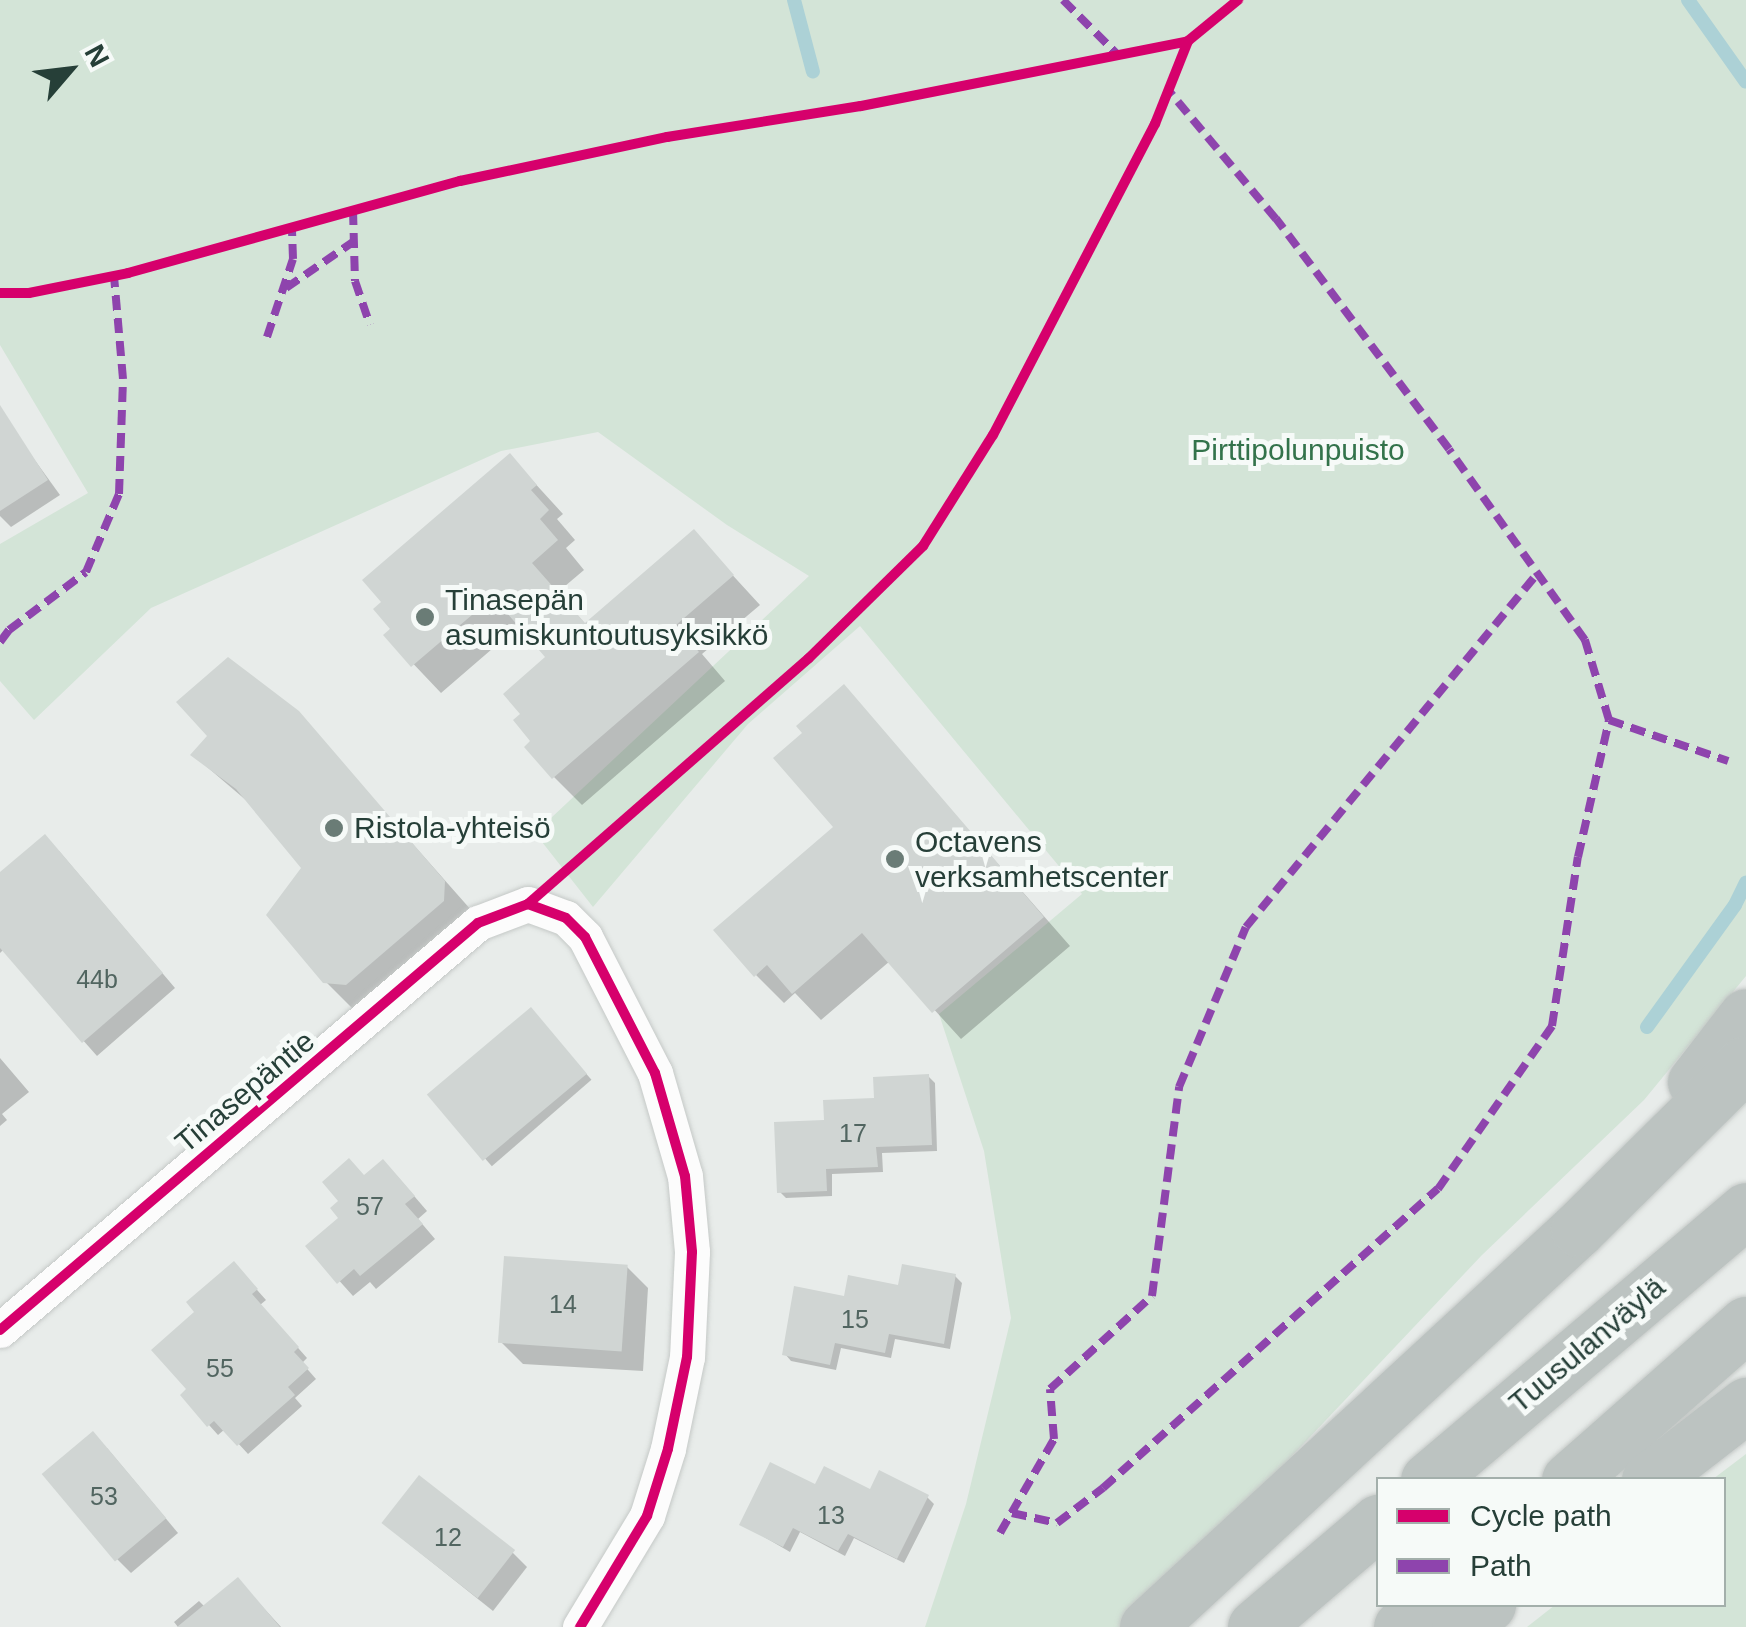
<!DOCTYPE html>
<html>
<head>
<meta charset="utf-8">
<style>
	body { margin:0 }
	#map { position:relative; width:1746px; height:1627px; overflow:hidden; background:#e8ecea; font-family:Helvetica,sans-serif }
	div>[style] { position:absolute }
	.green>* { inset:0; background:#d3e4d7 }
	.shadow>* { inset:0; background:#0003; transform-origin:0 0 }
	.stream>* { height:14px; margin:-7px; padding:0 7px; transform-origin:7px; border-radius:7px; background:#acd1d6 }
	.building>* { inset:0; background:#d0d5d3; transform-origin:0 0 }
	.roads { filter:drop-shadow(0 0 2px #c5c9c7) drop-shadow(0 0 2px #c5c9c7) }
	.street>* { height:35px; margin:-17.5px; padding:0 17.5px; transform-origin:17.5px; border-radius:17.5px; background:#fcfcfc }
	.highway>* { height:55px; margin:-27.5px; padding:0 27.5px; transform-origin:27.5px; border-radius:27.5px; background:#bcc3c1 }
	.quiet>* { height:8px; margin-top:-4px; transform-origin:0; background:repeating-linear-gradient(90deg,#8e44ad 0 15px,transparent 0 23px) }
	.cycleway>* { height:10px; margin:-5px; padding:0 5px; transform-origin:5px; border-radius:5px; background:#d6006c }
	.dots>* { width:28px; height:28px; translate:-50% -50%; box-sizing:border-box; border:5px solid #f6faf8; border-radius:50% }
	span { translate:-50% -50%; white-space:nowrap; text-align:center; line-height:1.15; -webkit-text-stroke:10px #f6faf8; paint-order:stroke }
	.number-label { font-size:25px; color:#516560 }
	.number-label span { -webkit-text-stroke-width:0 }
	.park-label { font-size:30px; color:#33734b }
	.poi-label { font-size:30px; color:#263f38 }
	.left { translate:0 -50%; text-align:left }
	.street-label { font-size:30px; color:#263f38 }
	.legend { position:absolute; left:1376px; top:1477px; width:350px; height:130px; box-sizing:border-box; background:#f6faf8; border:2px solid #a3afab; margin:0; padding:12px 18px; list-style:none; font-size:30px; color:#263f38 }
	.legend li { display:flex; align-items:center; gap:20px; height:50px }
	.legend b { width:50px; border:2px solid #a3afab }
	.north { position:absolute; left:20px; top:20px; width:100px; height:100px; -webkit-text-stroke:8px #f6faf8; paint-order:stroke; rotate:62deg; font-size:28px; font-weight:700; line-height:40px; text-align:center; color:#263f38 }
	.north::after { content:''; display:block; margin:auto; width:35px; height:45px; background:#263f38; clip-path:polygon(50% 0,100% 100%,50% 72%,0 100%) }
</style>
</head>
<body>
<div id="map">
	<div class="green">
		<div style="clip-path:polygon(0 0,1746px 0,1746px 976px,1644px 1100px,1482px 1255px,1242px 1509px,1120px 1627px,925px 1627px,966px 1504px,1011px 1318px,984px 1151px,939px 1014px,1082px 894px,860px 626px,748px 724px,593px 907px,535px 833px,809px 576px,727px 525px,598px 432px,501px 451px,151px 608px,34px 720px,0 681px,0 544px,88px 493px,0 345px)"></div>
		<div style="clip-path:polygon(1746px 1454px,1746px 1627px,1527px 1627px,1555px 1605px,1724px 1604px,1724px 1480px,1713px 1479px)"></div>
	</div>
	<div class="shadow">
		<div style="clip-path:polygon(18px 437px,60px 495px,11px 527px,0 516px,0 448px)"></div>
		<div style="clip-path:polygon(510px 456px,563px 514px,557px 519px,575px 540px,566px 548px,584px 570px,558px 592px,586px 625px,693px 532px,760px 605px,702px 654px,725px 681px,582px 805px,554px 777px,524px 714px,549px 657px,520px 625px,441px 693px,386px 635px)"></div>
		<div style="clip-path:polygon(844px 688px,1070px 946px,961px 1039px,890px 961px,821px 1020px,795px 993px,784px 1003px,756px 975px,836px 827px)"></div>
		<div style="clip-path:polygon(297px 713px,472px 911px,354px 1010px,325px 981px,304px 868px,254px 807px,193px 755px,210px 736px)"></div>
		<div style="clip-path:polygon(59px 851px,175px 988px,97px 1056px,3px 950px,0 953px,0 875px)"></div>
		<div style="left:537px;top:1017px;width:83px;height:132px;rotate:49deg"></div>
		<div style="clip-path:polygon(0 1058px,29px 1092px,2px 1114px,7px 1120px,0 1126px)"></div>
		<div style="clip-path:polygon(928px 1076px,935px 1083px,937px 1151px,882px 1153px,883px 1172px,832px 1174px,832px 1196px,786px 1198px,780px 1192px,826px 1123px)"></div>
		<div style="clip-path:polygon(397px 1176px,427px 1211px,418px 1219px,435px 1239px,376px 1289px,370px 1282px,353px 1296px,308px 1246px,342px 1218px,365px 1178px)"></div>
		<div style="clip-path:polygon(626px 1266px,648px 1288px,643px 1371px,523px 1364px,501px 1342px)"></div>
		<div style="clip-path:polygon(243px 1274px,266px 1300px,260px 1305px,307px 1358px,302px 1363px,316px 1379px,295px 1398px,302px 1406px,248px 1454px,225px 1429px,218px 1435px,183px 1396px)"></div>
		<div style="clip-path:polygon(955px 1276px,962px 1283px,950px 1349px,895px 1339px,891px 1358px,841px 1348px,836px 1370px,791px 1361px,785px 1354px,846px 1298px)"></div>
		<div style="clip-path:polygon(107px 1448px,178px 1533px,131px 1573px,117px 1559px)"></div>
		<div style="clip-path:polygon(871px 1492px,927px 1497px,934px 1504px,904px 1563px,854px 1538px,845px 1556px,800px 1532px,790px 1552px,742px 1524px)"></div>
		<div style="clip-path:polygon(399px 1536px,513px 1553px,527px 1567px,493px 1611px)"></div>
		<div style="clip-path:polygon(238px 1580px,281px 1627px,178px 1627px,174px 1622px,199px 1601px,205px 1607px)"></div>
	</div>
	<div class="stream">
		<div style="left:794px;top:0;width:74px;rotate:75.2deg"></div>
		<div style="left:1688px;top:0;width:100px;rotate:54.7deg"></div>
		<div style="left:1647px;top:1027px;width:150px;rotate:-54.2deg"></div>
		<div style="left:1735px;top:905px;width:25px;rotate:-64deg"></div>
	</div>
	<div class="building">
		<div style="clip-path:polygon(0 405px,48px 480px,0 511px)"></div>
		<div style="clip-path:polygon(510px 453px,537px 485px,531px 490px,549px 510px,540px 519px,558px 540px,532px 563px,585px 623px,694px 529px,734px 575px,676px 625px,699px 652px,552px 779px,524px 747px,530px 741px,513px 720px,520px 714px,503px 694px,545px 657px,493px 597px,411px 667px,383px 635px,390px 629px,373px 609px,381px 602px,362px 580px)"></div>
		<div style="clip-path:polygon(228px 657px,299px 711px,445px 881px,444px 901px,346px 985px,323px 983px,266px 915px,301px 868px,236px 789px,190px 755px,207px 736px,176px 702px)"></div>
		<div style="clip-path:polygon(844px 684px,1044px 917px,932px 1013px,862px 933px,792px 994px,767px 965px,754px 977px,713px 930px,833px 827px,773px 758px,802px 733px,796px 726px)"></div>
		<div style="clip-path:polygon(45px 834px,163px 973px,82px 1043px,0 948px,0 872px)"></div>
		<div style="left:531px;top:1007px;width:87px;height:136px;rotate:50deg"></div>
		<div style="clip-path:polygon(929px 1074px,932px 1145px,876px 1147px,878px 1167px,826px 1169px,827px 1191px,777px 1193px,774px 1122px,824px 1120px,823px 1100px,874px 1098px,873px 1077px)"></div>
		<div style="clip-path:polygon(349px 1158px,364px 1175px,383px 1159px,415px 1196px,405px 1204px,423px 1224px,360px 1276px,354px 1269px,337px 1284px,305px 1246px,338px 1218px,330px 1208px,338px 1201px,322px 1182px)"></div>
		<div style="left:504px;top:1256px;width:124px;height:87px;rotate:4deg"></div>
		<div style="clip-path:polygon(234px 1261px,258px 1289px,252px 1294px,299px 1347px,294px 1352px,309px 1368px,288px 1387px,295px 1395px,237px 1446px,214px 1421px,207px 1427px,180px 1395px,186px 1389px,151px 1350px,194px 1312px,186px 1302px)"></div>
		<div style="clip-path:polygon(902px 1264px,956px 1274px,944px 1344px,889px 1334px,885px 1353px,835px 1343px,830px 1365px,782px 1355px,794px 1286px,844px 1296px,848px 1275px,898px 1285px)"></div>
		<div style="left:93px;top:1431px;width:114px;height:67px;rotate:50deg"></div>
		<div style="clip-path:polygon(770px 1462px,815px 1484px,824px 1466px,870px 1489px,879px 1470px,929px 1495px,897px 1559px,848px 1534px,838px 1551px,793px 1528px,783px 1547px,739px 1525px)"></div>
		<div style="left:419px;top:1475px;width:122px;height:61px;rotate:38deg"></div>
		<div style="clip-path:polygon(238px 1577px,280px 1627px,177px 1627px)"></div>
	</div>
	<div class="roads">
		<div class="street">
			<div style="left:0;top:1330px;width:628px;rotate:-40.41deg"></div>
			<div style="left:478px;top:923px;width:53px;rotate:-20.8deg"></div>
			<div style="left:528px;top:904px;width:40px;rotate:20.2deg"></div>
			<div style="left:566px;top:918px;width:27px;rotate:45deg"></div>
			<div style="left:585px;top:937px;width:153px;rotate:62.8deg"></div>
			<div style="left:655px;top:1073px;width:107px;rotate:73.8deg"></div>
			<div style="left:685px;top:1176px;width:76px;rotate:84.7deg"></div>
			<div style="left:692px;top:1252px;width:105px;rotate:92.7deg"></div>
			<div style="left:687px;top:1357px;width:94px;rotate:101.7deg"></div>
			<div style="left:668px;top:1449px;width:70px;rotate:107.4deg"></div>
			<div style="left:647px;top:1516px;width:130px;rotate:121.1deg"></div>
		</div>
		<div class="highway">
			<div style="left:1695px;top:1082px;width:83px;rotate:-52.3deg"></div>
			<div style="left:1428px;top:1480px;width:417px;rotate:-40.3deg"></div>
			<div style="left:1569px;top:1480px;width:236px;rotate:-41.4deg"></div>
			<div style="left:1649px;top:1480px;width:123px;rotate:-37.7deg"></div>
			<div style="left:1147px;top:1627px;width:587px;rotate:-42.72deg"></div>
			<div style="left:1578px;top:1229px;width:236px;rotate:-44.7deg"></div>
			<div style="left:1255px;top:1627px;width:162px;rotate:-40.5deg"></div>
			<div style="left:1401px;top:1627px;width:35px;rotate:-41deg"></div>
			<div style="left:1459px;top:1627px;width:37px;rotate:-38deg"></div>
		</div>
	</div>
	<div class="quiet">
		<div style="left:1063px;top:0;width:78px;rotate:45deg"></div>
		<div style="left:353px;top:210px;width:71px;rotate:88.4deg"></div>
		<div style="left:355px;top:281px;width:46px;rotate:71.2deg"></div>
		<div style="left:286px;top:288px;width:81px;rotate:-34.5deg"></div>
		<div style="left:267px;top:337px;width:82px;rotate:-71.6deg"></div>
		<div style="left:293px;top:259px;width:32px;rotate:-92deg"></div>
		<div style="left:0;top:642px;width:15px;rotate:-53deg"></div>
		<div style="left:9px;top:630px;width:96px;rotate:-37deg"></div>
		<div style="left:86px;top:572px;width:85px;rotate:-67.1deg"></div>
		<div style="left:119px;top:494px;width:115px;rotate:-88deg"></div>
		<div style="left:123px;top:379px;width:103px;rotate:-95deg"></div>
		<div style="left:1609px;top:720px;width:126px;rotate:19deg"></div>
		<div style="left:1012px;top:1513px;width:46px;rotate:12.5deg"></div>
		<div style="left:1057px;top:1523px;width:58px;rotate:-37.3deg"></div>
		<div style="left:1103px;top:1488px;width:449px;rotate:-41.8deg"></div>
		<div style="left:1438px;top:1189px;width:199px;rotate:-55deg"></div>
		<div style="left:1552px;top:1026px;width:171px;rotate:-81.3deg"></div>
		<div style="left:1578px;top:857px;width:140px;rotate:-77.2deg"></div>
		<div style="left:1609px;top:720px;width:84px;rotate:-106.7deg"></div>
		<div style="left:1585px;top:640px;width:234px;rotate:-125.5deg"></div>
		<div style="left:1449px;top:449px;width:288px;rotate:-126.9deg"></div>
		<div style="left:1276px;top:219px;width:168px;rotate:-129.9deg"></div>
		<div style="left:1000px;top:1533px;width:108px;rotate:-60.1deg"></div>
		<div style="left:1054px;top:1439px;width:50px;rotate:-94.6deg"></div>
		<div style="left:1050px;top:1389px;width:138px;rotate:-42.4deg"></div>
		<div style="left:1152px;top:1296px;width:211px;rotate:-82.6deg"></div>
		<div style="left:1179px;top:1087px;width:173px;rotate:-67.3deg"></div>
		<div style="left:1246px;top:927px;width:455px;rotate:-50.5deg"></div>
	</div>
	<div class="cycleway">
		<div style="left:0;top:293px;width:29px"></div>
		<div style="left:29px;top:293px;width:101px;rotate:-11.4deg"></div>
		<div style="left:128px;top:273px;width:345px;rotate:-15.5deg"></div>
		<div style="left:460px;top:181px;width:212px;rotate:-12deg"></div>
		<div style="left:667px;top:137px;width:196px;rotate:-9.1deg"></div>
		<div style="left:861px;top:106px;width:333px;rotate:-11.2deg"></div>
		<div style="left:1188px;top:41px;width:65px;rotate:-39.4deg"></div>
		<div style="left:528px;top:904px;width:40px;rotate:20.2deg"></div>
		<div style="left:566px;top:918px;width:27px;rotate:45deg"></div>
		<div style="left:585px;top:937px;width:153px;rotate:62.8deg"></div>
		<div style="left:655px;top:1073px;width:107px;rotate:73.8deg"></div>
		<div style="left:685px;top:1176px;width:76px;rotate:84.7deg"></div>
		<div style="left:692px;top:1252px;width:105px;rotate:92.7deg"></div>
		<div style="left:687px;top:1357px;width:94px;rotate:101.7deg"></div>
		<div style="left:668px;top:1449px;width:70px;rotate:107.4deg"></div>
		<div style="left:647px;top:1516px;width:130px;rotate:121.1deg"></div>
		<div style="left:0;top:1330px;width:628px;rotate:-40.41deg"></div>
		<div style="left:478px;top:923px;width:53px;rotate:-20.8deg"></div>
		<div style="left:528px;top:904px;width:373px;rotate:-41.2deg"></div>
		<div style="left:809px;top:658px;width:160px;rotate:-44.5deg"></div>
		<div style="left:923px;top:546px;width:131px;rotate:-57.8deg"></div>
		<div style="left:993px;top:435px;width:351px;rotate:-62.5deg"></div>
		<div style="left:1155px;top:124px;width:89px;rotate:-68.3deg"></div>
	</div>
	<div class="dots">
		<div style="left:425px;top:617px;background:#6a7c76"></div>
		<div style="left:334px;top:828px;background:#6a7c76"></div>
		<div style="left:895px;top:859px;background:#6a7c76"></div>
	</div>
	<div class="number-label">
		<span style="left:97px;top:979px">44b</span>
		<span style="left:853px;top:1133px">17</span>
		<span style="left:370px;top:1206px">57</span>
		<span style="left:563px;top:1304px">14</span>
		<span style="left:855px;top:1319px">15</span>
		<span style="left:220px;top:1368px">55</span>
		<span style="left:104px;top:1496px">53</span>
		<span style="left:831px;top:1515px">13</span>
		<span style="left:448px;top:1537px">12</span>
	</div>
	<div class="park-label">
		<span style="left:1298px;top:450px">Pirttipolunpuisto</span>
	</div>
	<div class="poi-label">
		<span class="left" style="left:445px;top:617px">Tinasepän<br>asumiskuntoutusyksikkö</span>
		<span class="left" style="left:354px;top:828px">Ristola-yhteisö</span>
		<span class="left" style="left:915px;top:859px">Octavens<br>verksamhetscenter</span>
	</div>
	<div class="street-label">
		<span style="left:245px;top:1092px;rotate:-40deg">Tinasepäntie</span>
		<span style="left:1587px;top:1345px;rotate:-40deg">Tuusulanväylä</span>
	</div>
	<ul class="legend">
	<li><b style="height:12px;background:#d6006c"></b>Cycle path</li>
	<li><b style="height:12px;background:#8e44ad"></b>Path</li>
	</ul>
	<div class="north">N</div>
</div>
</body>
</html>
